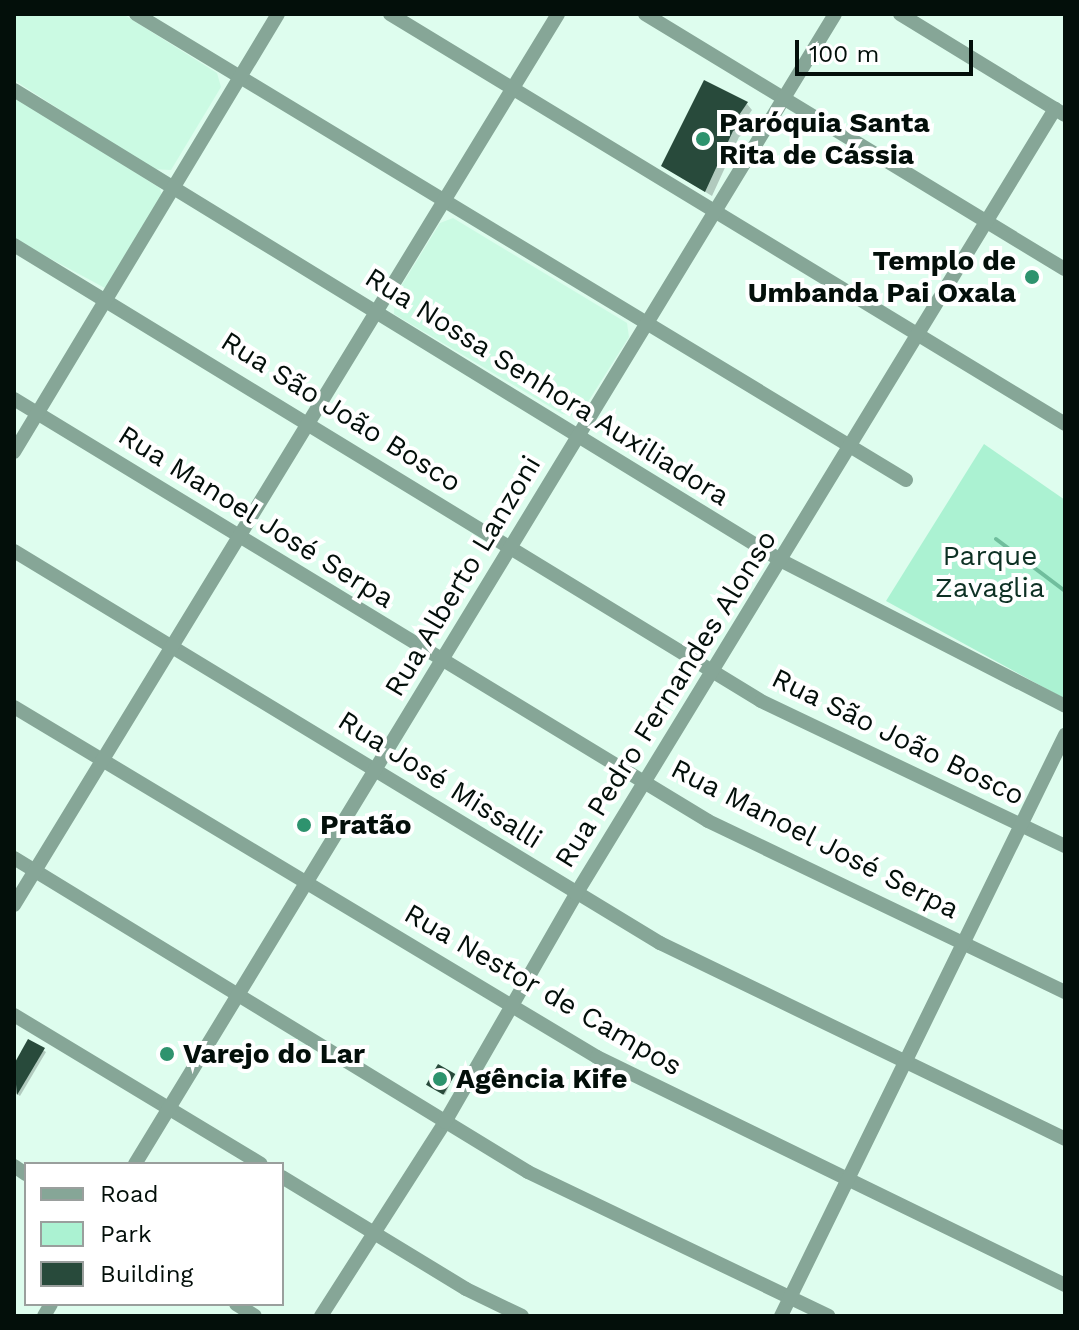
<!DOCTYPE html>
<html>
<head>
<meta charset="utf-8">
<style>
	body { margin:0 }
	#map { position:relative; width:1079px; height:1330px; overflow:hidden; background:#defdee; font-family:"Work Sans",sans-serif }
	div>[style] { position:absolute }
	.built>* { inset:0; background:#cbfae3 }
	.green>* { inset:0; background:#abf2d2 }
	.shadow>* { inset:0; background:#0003 }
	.stream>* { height:4px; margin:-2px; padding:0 2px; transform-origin:2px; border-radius:2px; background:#70be9d }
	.building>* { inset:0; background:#284a3b; transform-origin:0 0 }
	.street>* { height:14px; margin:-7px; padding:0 7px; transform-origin:7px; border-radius:7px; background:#86a697 }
	.dots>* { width:22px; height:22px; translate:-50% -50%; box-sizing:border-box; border:4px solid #fff; border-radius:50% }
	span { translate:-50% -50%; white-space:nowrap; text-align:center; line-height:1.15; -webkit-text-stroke:8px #fff; paint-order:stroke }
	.poi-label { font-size:28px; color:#030f0a; font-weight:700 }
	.left { translate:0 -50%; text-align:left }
	.right { translate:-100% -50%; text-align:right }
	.street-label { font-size:28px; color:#030f0a }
	.park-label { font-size:28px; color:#0d3124 }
	.frame { position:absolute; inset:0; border:16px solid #030f0a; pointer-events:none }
	.legend { position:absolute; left:24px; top:1162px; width:260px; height:144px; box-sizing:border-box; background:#fff; border:2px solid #9a9f9d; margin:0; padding:10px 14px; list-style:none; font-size:24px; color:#030f0a }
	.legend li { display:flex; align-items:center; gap:16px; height:40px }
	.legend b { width:40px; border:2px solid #9a9f9d }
	.scale { position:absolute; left:795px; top:40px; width:178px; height:36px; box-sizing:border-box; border:4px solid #030f0a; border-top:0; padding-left:10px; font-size:24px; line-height:28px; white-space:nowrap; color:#030f0a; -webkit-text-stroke:6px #fff; paint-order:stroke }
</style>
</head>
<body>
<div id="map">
	<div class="built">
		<div style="clip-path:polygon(14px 14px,123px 14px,217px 73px,221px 87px,171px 170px,152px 169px,14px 80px)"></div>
		<div style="clip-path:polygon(14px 96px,160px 188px,162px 197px,105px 288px,14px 239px)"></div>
		<div style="clip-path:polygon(453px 218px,627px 323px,629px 337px,579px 416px,562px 414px,394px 314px,395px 296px,440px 223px)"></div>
	</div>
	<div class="green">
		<div style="clip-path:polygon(984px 444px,1065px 500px,1065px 699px,886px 601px)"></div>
	</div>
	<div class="shadow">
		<div style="clip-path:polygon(747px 104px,752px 110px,741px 126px,747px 132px,739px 137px,712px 196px,663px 166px)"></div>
		<div style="clip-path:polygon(29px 1042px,46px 1052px,20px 1096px,14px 1092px,14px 1068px)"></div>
		<div style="clip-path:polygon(454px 1075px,445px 1095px,431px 1087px)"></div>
	</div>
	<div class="stream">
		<div style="left:996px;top:539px;width:86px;rotate:37deg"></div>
	</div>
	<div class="building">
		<div style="clip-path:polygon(704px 80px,748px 102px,737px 118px,743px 126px,733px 131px,705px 192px,661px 166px)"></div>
		<div style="clip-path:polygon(28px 1039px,45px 1048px,17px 1095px,14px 1064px)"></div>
		<div style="left:438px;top:1064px;width:20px;height:24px;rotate:30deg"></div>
	</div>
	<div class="street">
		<div style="left:136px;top:14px;width:900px;rotate:31.18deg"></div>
		<div style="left:390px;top:14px;width:790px;rotate:31.27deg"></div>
		<div style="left:645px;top:14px;width:491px;rotate:31.3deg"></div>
		<div style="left:900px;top:14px;width:193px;rotate:31.5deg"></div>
		<div style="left:14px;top:90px;width:901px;rotate:31.52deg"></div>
		<div style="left:782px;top:561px;width:318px;rotate:27.1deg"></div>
		<div style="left:14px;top:245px;width:875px;rotate:31.4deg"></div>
		<div style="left:761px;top:701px;width:337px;rotate:25.5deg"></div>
		<div style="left:14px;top:399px;width:812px;rotate:31.3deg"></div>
		<div style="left:708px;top:821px;width:396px;rotate:25.6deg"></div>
		<div style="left:14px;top:452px;width:511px;rotate:-58.92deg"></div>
		<div style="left:14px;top:551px;width:756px;rotate:31.25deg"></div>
		<div style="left:660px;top:943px;width:450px;rotate:25.8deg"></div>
		<div style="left:14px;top:707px;width:680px;rotate:30.98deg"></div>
		<div style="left:597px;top:1057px;width:521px;rotate:25.97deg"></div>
		<div style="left:14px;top:858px;width:602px;rotate:31.42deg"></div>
		<div style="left:528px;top:1172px;width:333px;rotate:25.6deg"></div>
		<div style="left:14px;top:905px;width:1044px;rotate:-58.59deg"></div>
		<div style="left:14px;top:1015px;width:288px;rotate:31.1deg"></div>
		<div style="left:135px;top:1164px;width:1346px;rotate:-58.67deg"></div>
		<div style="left:14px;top:1166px;width:14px;rotate:34deg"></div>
		<div style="left:282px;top:1177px;width:215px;rotate:31.3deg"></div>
		<div style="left:466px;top:1289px;width:62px;rotate:25.7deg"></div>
		<div style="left:236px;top:1304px;width:22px;rotate:32deg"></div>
		<div style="left:44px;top:1316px;width:14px;rotate:-60deg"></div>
		<div style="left:321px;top:1316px;width:230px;rotate:-57.4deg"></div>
		<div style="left:445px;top:1122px;width:263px;rotate:-60.1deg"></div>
		<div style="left:576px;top:894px;width:920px;rotate:-58.61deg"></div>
		<div style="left:781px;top:1316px;width:647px;rotate:-63.95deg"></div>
	</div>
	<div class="dots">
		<div style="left:703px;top:139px;background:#2e936e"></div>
		<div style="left:1032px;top:277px;background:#2e936e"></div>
		<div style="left:304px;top:825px;background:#2e936e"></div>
		<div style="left:167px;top:1054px;background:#2e936e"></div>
		<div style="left:440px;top:1079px;background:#2e936e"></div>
	</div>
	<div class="poi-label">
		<span class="left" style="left:719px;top:139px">Paróquia Santa<br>Rita de Cássia</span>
		<span class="right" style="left:1016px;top:277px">Templo de<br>Umbanda Pai Oxala</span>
		<span class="left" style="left:320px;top:825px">Pratão</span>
		<span class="left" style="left:183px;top:1054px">Varejo do Lar</span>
		<span class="left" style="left:456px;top:1079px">Agência Kife</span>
	</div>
	<div class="street-label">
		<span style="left:547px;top:387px;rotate:32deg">Rua Nossa Senhora Auxiliadora</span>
		<span style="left:341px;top:412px;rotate:32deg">Rua São João Bosco</span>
		<span style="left:256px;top:517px;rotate:32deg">Rua Manoel José Serpa</span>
		<span style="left:463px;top:576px;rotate:-59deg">Rua Alberto Lanzoni</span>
		<span style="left:666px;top:699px;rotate:-58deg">Rua Pedro Fernandes Alonso</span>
		<span style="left:898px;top:737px;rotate:26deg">Rua São João Bosco</span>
		<span style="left:440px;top:780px;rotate:32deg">Rua José Missalli</span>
		<span style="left:815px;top:839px;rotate:27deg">Rua Manoel José Serpa</span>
		<span style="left:543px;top:990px;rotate:30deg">Rua Nestor de Campos</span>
	</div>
	<div class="park-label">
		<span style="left:990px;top:572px">Parque<br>Zavaglia</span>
	</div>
	<div class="frame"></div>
	<ul class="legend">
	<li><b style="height:10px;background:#86a697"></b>Road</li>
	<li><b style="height:22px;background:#abf2d2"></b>Park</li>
	<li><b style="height:22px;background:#284a3b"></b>Building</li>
	</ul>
	<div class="scale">100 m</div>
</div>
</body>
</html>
